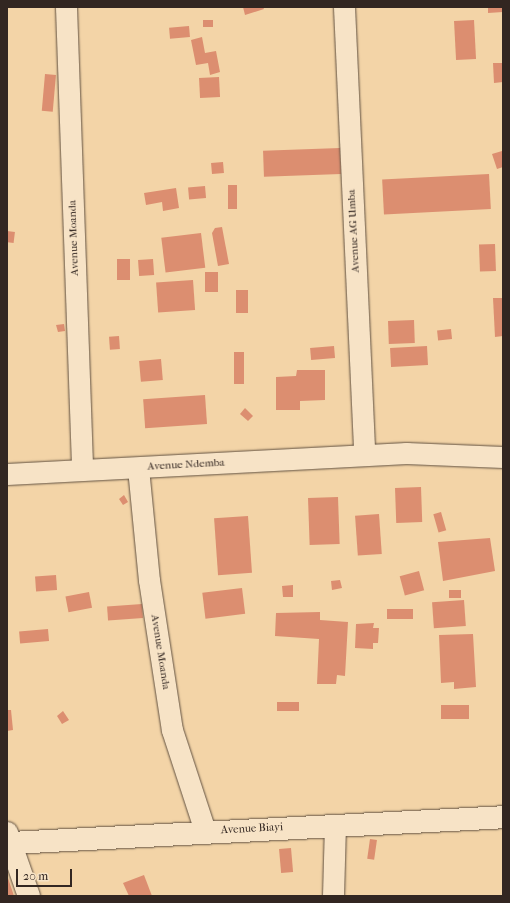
<!DOCTYPE html>
<html>
<head>
<meta charset="utf-8">
<style>
	body { margin:0 }
	#map { position:relative; width:510px; height:903px; overflow:hidden; background:#f3d4a7; font-family:"IM FELL French Canon",serif }
	div>[style] { position:absolute }
	.building>* { inset:0; background:#dc8e70; transform-origin:0 0 }
	.roads { filter:drop-shadow(0 0 1px #625242) drop-shadow(0 0 1px #625242) }
	.street>* { height:21px; margin:-10.5px; padding:0 10.5px; transform-origin:10.5px; border-radius:10.5px; background:#f7e3c6 }
	.secondary>* { height:22px; margin:-11px; padding:0 11px; transform-origin:11px; border-radius:11px; background:#f7e3c6 }
	span { translate:-50% -50%; white-space:nowrap; text-align:center; line-height:1.15; -webkit-text-stroke:3px #f7e3c6; paint-order:stroke }
	.street-label { font-size:11px; color:#322621 }
	.frame { position:absolute; inset:0; border:8px solid #322621; pointer-events:none }
	.scale { position:absolute; left:16px; top:869px; width:56px; height:18px; box-sizing:border-box; border:2px solid #322621; border-top:0; padding-left:5px; font-size:12px; line-height:14px; white-space:nowrap; color:#322621; -webkit-text-stroke:3px #f7e3c6; paint-order:stroke }
</style>
</head>
<body>
<div id="map">
	<div class="building">
		<div style="clip-path:polygon(243px 7px,263px 7px,264px 9px,245px 15px)"></div>
		<div style="clip-path:polygon(488px 7px,503px 7px,503px 12px,488px 13px)"></div>
		<div style="left:203px;top:20px;width:10px;height:7px"></div>
		<div style="left:474px;top:20px;width:39px;height:20px;rotate:87deg"></div>
		<div style="left:189px;top:26px;width:11px;height:20px;rotate:85deg"></div>
		<div style="clip-path:polygon(202px 37px,205px 53px,216px 51px,220px 72px,210px 75px,208px 63px,196px 65px,191px 40px)"></div>
		<div style="clip-path:polygon(493px 63px,503px 63px,503px 82px,494px 83px)"></div>
		<div style="left:45px;top:74px;width:11px;height:37px;rotate:5deg"></div>
		<div style="left:219px;top:77px;width:20px;height:20px;rotate:87deg"></div>
		<div style="left:340px;top:148px;width:26px;height:77px;rotate:88deg"></div>
		<div style="clip-path:polygon(502px 151px,503px 167px,497px 169px,492px 154px)"></div>
		<div style="left:223px;top:162px;width:11px;height:12px;rotate:85deg"></div>
		<div style="left:489px;top:174px;width:35px;height:107px;rotate:87deg"></div>
		<div style="left:228px;top:185px;width:9px;height:24px"></div>
		<div style="left:205px;top:186px;width:12px;height:17px;rotate:85deg"></div>
		<div style="clip-path:polygon(176px 188px,179px 208px,163px 211px,162px 202px,146px 205px,144px 193px)"></div>
		<div style="clip-path:polygon(222px 227px,229px 264px,218px 266px,212px 233px,215px 228px)"></div>
		<div style="left:7px;top:231px;width:8px;height:11px;rotate:7deg"></div>
		<div style="left:201px;top:233px;width:35px;height:40px;rotate:83deg"></div>
		<div style="left:495px;top:244px;width:27px;height:16px;rotate:88deg"></div>
		<div style="left:117px;top:259px;width:13px;height:21px"></div>
		<div style="left:153px;top:259px;width:16px;height:15px;rotate:86deg"></div>
		<div style="left:205px;top:272px;width:13px;height:20px"></div>
		<div style="left:193px;top:280px;width:30px;height:37px;rotate:86deg"></div>
		<div style="left:236px;top:290px;width:12px;height:23px"></div>
		<div style="clip-path:polygon(493px 298px,503px 298px,503px 336px,495px 337px)"></div>
		<div style="left:414px;top:320px;width:23px;height:26px;rotate:88deg"></div>
		<div style="clip-path:polygon(64px 324px,65px 331px,58px 332px,56px 325px)"></div>
		<div style="left:451px;top:329px;width:10px;height:14px;rotate:84deg"></div>
		<div style="left:119px;top:336px;width:13px;height:10px;rotate:86deg"></div>
		<div style="left:334px;top:346px;width:12px;height:24px;rotate:85deg"></div>
		<div style="left:427px;top:346px;width:19px;height:37px;rotate:87deg"></div>
		<div style="left:234px;top:352px;width:10px;height:32px"></div>
		<div style="left:161px;top:359px;width:21px;height:22px;rotate:85deg"></div>
		<div style="clip-path:polygon(297px 370px,325px 370px,325px 400px,300px 401px,300px 410px,276px 410px,276px 377px,296px 376px)"></div>
		<div style="left:205px;top:395px;width:29px;height:62px;rotate:86deg"></div>
		<div style="clip-path:polygon(245px 408px,253px 416px,248px 421px,240px 414px)"></div>
		<div style="left:421px;top:487px;width:35px;height:26px;rotate:88deg"></div>
		<div style="clip-path:polygon(124px 495px,128px 502px,123px 505px,119px 499px)"></div>
		<div style="left:338px;top:497px;width:47px;height:30px;rotate:88deg"></div>
		<div style="left:441px;top:512px;width:19px;height:8px;rotate:74deg"></div>
		<div style="left:379px;top:514px;width:40px;height:24px;rotate:86deg"></div>
		<div style="left:248px;top:516px;width:57px;height:34px;rotate:86deg"></div>
		<div style="clip-path:polygon(490px 538px,495px 571px,443px 581px,438px 542px)"></div>
		<div style="left:419px;top:571px;width:20px;height:20px;rotate:75deg"></div>
		<div style="left:56px;top:575px;width:15px;height:21px;rotate:86deg"></div>
		<div style="clip-path:polygon(340px 580px,342px 588px,332px 590px,331px 581px)"></div>
		<div style="clip-path:polygon(293px 585px,293px 597px,283px 597px,282px 586px)"></div>
		<div style="left:242px;top:588px;width:26px;height:40px;rotate:83deg"></div>
		<div style="left:449px;top:590px;width:12px;height:8px"></div>
		<div style="left:89px;top:592px;width:16px;height:24px;rotate:79deg"></div>
		<div style="left:464px;top:600px;width:26px;height:32px;rotate:86deg"></div>
		<div style="left:142px;top:604px;width:14px;height:35px;rotate:86deg"></div>
		<div style="left:413px;top:609px;width:10px;height:26px;rotate:90deg"></div>
		<div style="clip-path:polygon(320px 612px,320px 620px,348px 622px,345px 676px,337px 675px,336px 684px,317px 684px,319px 639px,275px 636px,276px 613px)"></div>
		<div style="clip-path:polygon(374px 623px,373px 628px,379px 628px,378px 643px,373px 643px,373px 649px,355px 648px,356px 624px)"></div>
		<div style="left:48px;top:629px;width:12px;height:29px;rotate:85deg"></div>
		<div style="clip-path:polygon(473px 634px,476px 687px,454px 689px,454px 682px,441px 683px,439px 635px)"></div>
		<div style="left:277px;top:702px;width:22px;height:9px"></div>
		<div style="left:469px;top:705px;width:14px;height:28px;rotate:90deg"></div>
		<div style="clip-path:polygon(7px 710px,11px 710px,13px 730px,7px 731px)"></div>
		<div style="clip-path:polygon(63px 711px,69px 720px,62px 724px,57px 716px)"></div>
		<div style="left:370px;top:839px;width:7px;height:20px;rotate:8deg"></div>
		<div style="left:291px;top:848px;width:24px;height:12px;rotate:85deg"></div>
		<div style="clip-path:polygon(144px 875px,152px 896px,129px 896px,123px 883px)"></div>
		<div style="clip-path:polygon(7px 878px,8px 878px,14px 896px,7px 896px)"></div>
	</div>
	<div class="roads">
		<div class="street">
			<div style="left:66px;top:7px;width:463px;rotate:88deg"></div>
			<div style="left:344px;top:7px;width:448px;rotate:87.4deg"></div>
			<div style="left:138px;top:468px;width:113px;rotate:84.4deg"></div>
			<div style="left:149px;top:580px;width:152px;rotate:81.3deg"></div>
			<div style="left:172px;top:730px;width:106px;rotate:71.9deg"></div>
			<div style="left:7px;top:474px;width:400px;rotate:-3deg"></div>
			<div style="left:406px;top:453px;width:97px;rotate:2.4deg"></div>
			<div style="left:333px;top:896px;width:71px;rotate:-88.4deg"></div>
		</div>
		<div class="secondary">
			<div style="left:7px;top:833px;width:67px;rotate:70.8deg"></div>
			<div style="left:11px;top:843px;width:493px;rotate:-3deg"></div>
		</div>
	</div>
	<div class="street-label">
		<span style="left:354px;top:231px;rotate:-93deg">Avenue AG Umba</span>
		<span style="left:74px;top:238px;rotate:-92deg">Avenue Moanda</span>
		<span style="left:186px;top:465px;rotate:-3deg">Avenue Ndemba</span>
		<span style="left:160px;top:652px;rotate:81deg">Avenue Moanda</span>
		<span style="left:252px;top:829px;rotate:-3deg">Avenue Biayi</span>
	</div>
	<div class="frame"></div>
	<div class="scale">20 m</div>
</div>
</body>
</html>
